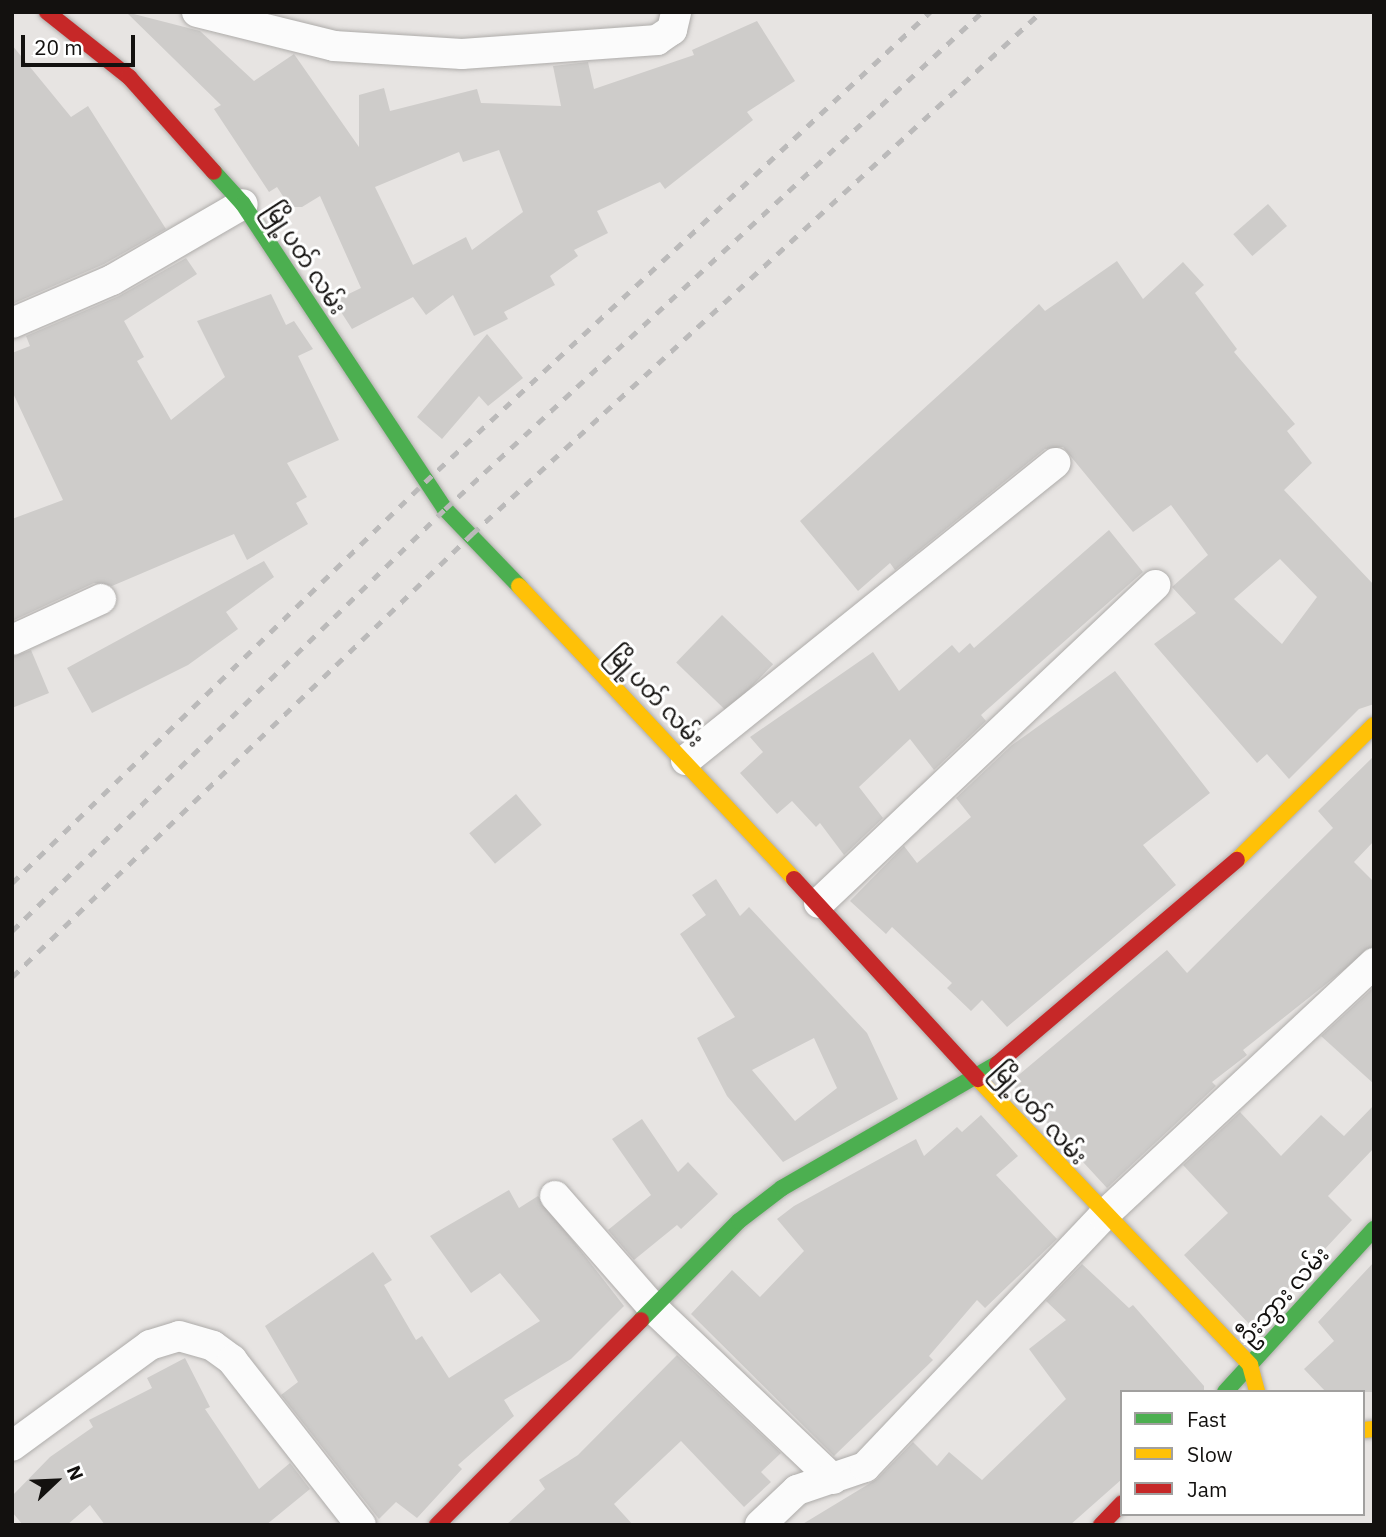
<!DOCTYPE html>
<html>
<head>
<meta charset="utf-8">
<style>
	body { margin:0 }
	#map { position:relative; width:1386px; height:1537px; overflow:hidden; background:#e7e4e2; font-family:"IBM Plex Sans","Noto Sans Myanmar",sans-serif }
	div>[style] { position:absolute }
	.building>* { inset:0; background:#ceccca; transform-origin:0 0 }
	.roads { filter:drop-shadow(0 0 2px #aeacaa) drop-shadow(0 0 2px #aeacaa) }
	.street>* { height:30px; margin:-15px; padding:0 15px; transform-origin:15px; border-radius:15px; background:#fbfbfb }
	.fast>* { height:16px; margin:-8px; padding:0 8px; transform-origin:8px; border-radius:8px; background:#4caf50 }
	.slow>* { height:16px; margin:-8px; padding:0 8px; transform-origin:8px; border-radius:8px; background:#ffc107 }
	.jam>* { height:16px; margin:-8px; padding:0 8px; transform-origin:8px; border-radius:8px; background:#c62828 }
	.rail>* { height:5px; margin-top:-2.5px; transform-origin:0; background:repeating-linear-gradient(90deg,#bbbaba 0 9px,transparent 0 18px) }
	span { translate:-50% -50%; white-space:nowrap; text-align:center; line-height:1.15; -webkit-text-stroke:6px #fff; paint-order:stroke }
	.street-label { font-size:23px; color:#13110f }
	.frame { position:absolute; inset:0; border:14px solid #13110f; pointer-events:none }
	.legend { position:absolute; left:1120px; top:1390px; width:245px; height:126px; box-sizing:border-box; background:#fff; border:2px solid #a1a09f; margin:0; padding:9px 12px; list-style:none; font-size:21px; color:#13110f }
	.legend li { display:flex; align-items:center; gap:14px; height:35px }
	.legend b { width:35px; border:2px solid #a1a09f }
	.north { position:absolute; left:21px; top:1446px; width:70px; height:70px; -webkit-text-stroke:5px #fff; paint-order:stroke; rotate:67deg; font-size:19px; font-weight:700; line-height:28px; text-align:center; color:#13110f }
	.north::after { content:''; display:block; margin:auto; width:24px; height:32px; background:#13110f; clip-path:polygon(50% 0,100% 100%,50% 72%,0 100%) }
	.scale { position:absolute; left:21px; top:35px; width:114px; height:32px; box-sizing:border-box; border:4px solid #13110f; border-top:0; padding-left:9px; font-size:21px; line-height:24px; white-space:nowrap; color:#13110f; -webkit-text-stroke:5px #fff; paint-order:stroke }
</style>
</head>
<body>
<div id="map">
	<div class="building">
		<div style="clip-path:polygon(evenodd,126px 12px,200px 31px,254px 81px,294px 54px,359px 147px,359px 95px,384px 88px,390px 111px,477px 89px,481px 103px,561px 106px,553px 66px,588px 62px,594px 89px,694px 55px,692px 50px,757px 21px,795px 81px,747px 112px,753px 120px,665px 189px,660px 182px,597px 211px,608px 233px,574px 250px,578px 256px,550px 276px,555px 285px,504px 312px,508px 319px,474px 336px,453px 295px,426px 315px,413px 297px,352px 329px,334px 301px,361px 288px,320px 196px,302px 207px,290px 207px,277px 187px,269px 192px,214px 109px,221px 105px,126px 12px,499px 150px,523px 212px,472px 250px,466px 237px,413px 265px,375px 187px,459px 152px,463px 162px,499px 150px)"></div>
		<div style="clip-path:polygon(12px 45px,71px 117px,88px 106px,166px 229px,104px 264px,12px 304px)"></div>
		<div style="left:1268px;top:204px;width:29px;height:46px;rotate:49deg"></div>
		<div style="clip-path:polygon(186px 258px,197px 274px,124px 321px,144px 357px,137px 361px,171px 420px,225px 377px,197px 321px,271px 294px,286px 325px,294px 321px,313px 349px,298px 356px,339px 440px,287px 463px,307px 497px,296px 503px,308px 524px,247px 560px,234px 534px,112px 586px,94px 583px,12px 621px,12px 519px,63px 500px,12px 391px,12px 353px,30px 346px,26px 336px,119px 296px)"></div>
		<div style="clip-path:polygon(evenodd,1117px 261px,1143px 299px,1183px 262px,1204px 285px,1195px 293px,1237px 349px,1234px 352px,1295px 424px,1287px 431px,1312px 463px,1284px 490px,1374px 585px,1374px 704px,1359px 709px,1289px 779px,1267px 754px,1257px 763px,1154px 644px,1196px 613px,1172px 587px,1208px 555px,1171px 505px,1133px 532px,1063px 447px,1045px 449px,895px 570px,890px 563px,858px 591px,800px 521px,1039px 304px,1045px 311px,1117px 261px,1280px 559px,1317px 597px,1282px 644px,1234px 599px,1280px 559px)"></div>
		<div style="clip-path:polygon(487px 334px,523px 378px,488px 406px,479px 396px,442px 439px,417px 417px)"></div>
		<div style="clip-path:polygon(1109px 530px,1143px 572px,981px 715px,986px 721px,934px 770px,910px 739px,859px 787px,883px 818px,844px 855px,820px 823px,816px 827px,792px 801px,777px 814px,740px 773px,763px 752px,750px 737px,873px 652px,899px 691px,952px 645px,959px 653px,970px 643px,974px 648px)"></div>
		<div style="clip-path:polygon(264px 561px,274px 577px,226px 612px,238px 629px,188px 665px,92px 713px,67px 668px)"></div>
		<div style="left:722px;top:615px;width:71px;height:66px;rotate:44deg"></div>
		<div style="clip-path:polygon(31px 650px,49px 693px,12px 708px,12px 657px)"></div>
		<div style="clip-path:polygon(1115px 671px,1210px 793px,1143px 845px,1176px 885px,1007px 1027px,982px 1000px,971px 1011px,947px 988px,952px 983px,892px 927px,886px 934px,850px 901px,904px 846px,917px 863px,971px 817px,956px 798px,1012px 745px)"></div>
		<div style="clip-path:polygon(1374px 756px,1374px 841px,1354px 862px,1374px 882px,1374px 946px,1243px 1050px,1247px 1055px,1212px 1082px,1216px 1086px,1107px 1188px,1014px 1087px,1014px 1079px,1167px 950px,1187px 973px,1333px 828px,1318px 811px)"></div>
		<div style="left:516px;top:794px;width:40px;height:61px;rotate:50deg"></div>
		<div style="clip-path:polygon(evenodd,716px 879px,740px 916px,749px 907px,867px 1033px,898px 1099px,783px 1162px,727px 1096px,697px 1038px,735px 1017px,680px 934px,706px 915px,692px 895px,716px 879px,814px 1038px,837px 1088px,795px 1121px,752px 1070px,814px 1038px)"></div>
		<div style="clip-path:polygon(1374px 987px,1374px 1084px,1321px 1036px)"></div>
		<div style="clip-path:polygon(1374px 1105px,1374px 1148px,1328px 1196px,1352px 1220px,1252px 1327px,1184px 1255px,1228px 1213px,1183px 1165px,1240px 1112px,1281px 1156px,1321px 1115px,1344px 1136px)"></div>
		<div style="clip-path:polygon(981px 1115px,1018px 1156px,996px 1175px,1057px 1239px,985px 1308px,977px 1300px,929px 1356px,933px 1360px,834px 1456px,691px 1314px,732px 1270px,760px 1297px,804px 1251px,777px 1219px,794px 1206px,916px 1139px,924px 1156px,957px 1127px,962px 1132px)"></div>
		<div style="clip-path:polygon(642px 1119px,678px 1172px,688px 1162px,718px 1194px,681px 1229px,677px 1225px,634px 1260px,608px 1230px,651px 1195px,612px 1139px)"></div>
		<div style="clip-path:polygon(509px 1190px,519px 1208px,538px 1196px,624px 1306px,571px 1359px,504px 1400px,514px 1416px,458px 1465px,462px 1469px,417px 1518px,396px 1502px,379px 1519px,281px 1395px,298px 1382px,265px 1326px,373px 1252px,392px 1280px,384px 1285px,416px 1340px,422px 1336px,449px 1378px,540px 1321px,500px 1273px,471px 1293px,430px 1236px)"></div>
		<div style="clip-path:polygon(1374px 1262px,1374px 1392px,1326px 1392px,1304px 1369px,1334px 1341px,1318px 1322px)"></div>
		<div style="clip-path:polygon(1082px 1264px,1129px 1308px,1133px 1305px,1204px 1386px,1204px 1392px,1122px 1392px,1122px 1479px,1070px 1525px,801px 1525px,877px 1479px,913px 1442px,937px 1466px,949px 1452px,982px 1480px,1066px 1399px,1029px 1349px,1066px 1320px,1046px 1301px)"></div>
		<div style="clip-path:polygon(677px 1355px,781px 1453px,761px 1472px,771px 1482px,744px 1507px,681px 1441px,614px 1504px,633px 1525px,506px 1525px,545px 1489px,539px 1480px,578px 1455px)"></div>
		<div style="clip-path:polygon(185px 1358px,210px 1407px,205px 1409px,259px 1489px,290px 1463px,310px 1489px,266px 1525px,105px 1525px,90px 1505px,67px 1525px,23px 1525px,12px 1512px,12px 1496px,50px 1457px,93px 1427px,89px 1420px,152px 1388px,147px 1378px)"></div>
	</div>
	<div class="roads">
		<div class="street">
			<div style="left:197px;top:12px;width:141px;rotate:13.9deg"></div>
			<div style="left:334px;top:46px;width:128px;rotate:3.6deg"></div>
			<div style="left:462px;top:54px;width:196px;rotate:-4.1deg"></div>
			<div style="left:657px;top:40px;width:18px;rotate:-34deg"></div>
			<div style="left:672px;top:30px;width:18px;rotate:-77deg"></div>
			<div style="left:12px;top:323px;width:109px;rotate:-23.3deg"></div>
			<div style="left:112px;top:280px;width:151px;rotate:-30.1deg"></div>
			<div style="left:12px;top:640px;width:98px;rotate:-24.7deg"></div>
			<div style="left:686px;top:760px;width:474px;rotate:-38.8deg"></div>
			<div style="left:819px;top:903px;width:463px;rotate:-43.4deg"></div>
			<div style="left:555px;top:1196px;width:150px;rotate:48.8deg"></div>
			<div style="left:654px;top:1309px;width:247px;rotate:43.5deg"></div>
			<div style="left:12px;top:1446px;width:171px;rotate:-36.2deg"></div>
			<div style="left:150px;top:1345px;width:30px;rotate:-17deg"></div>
			<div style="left:179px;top:1336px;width:35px;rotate:16deg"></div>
			<div style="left:213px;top:1346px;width:24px;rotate:36deg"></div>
			<div style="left:232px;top:1360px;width:209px;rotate:52deg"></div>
			<div style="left:760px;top:1525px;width:51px;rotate:-43.4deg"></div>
			<div style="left:797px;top:1490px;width:72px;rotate:-18.7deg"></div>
			<div style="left:865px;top:1467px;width:346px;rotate:-46.5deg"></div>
			<div style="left:1103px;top:1216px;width:371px;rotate:-43deg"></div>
		</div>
		<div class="fast">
			<div style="left:214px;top:172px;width:43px;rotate:47.8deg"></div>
			<div style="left:243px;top:204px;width:366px;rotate:56.5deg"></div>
			<div style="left:445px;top:509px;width:107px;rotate:46.1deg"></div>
			<div style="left:641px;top:1320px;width:139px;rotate:-45.3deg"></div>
			<div style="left:739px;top:1221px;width:54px;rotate:-37.5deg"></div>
			<div style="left:782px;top:1188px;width:248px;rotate:-30deg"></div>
			<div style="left:1225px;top:1392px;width:221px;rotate:-47.6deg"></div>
		</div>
		<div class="slow">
			<div style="left:519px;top:586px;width:402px;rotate:46.8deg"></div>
			<div style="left:1237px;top:860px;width:192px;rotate:-44.6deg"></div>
			<div style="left:978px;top:1079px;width:395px;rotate:46.4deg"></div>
			<div style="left:1250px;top:1365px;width:28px;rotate:75deg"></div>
			<div style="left:1363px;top:1430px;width:11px;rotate:-5deg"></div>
		</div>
		<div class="jam">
			<div style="left:47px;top:12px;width:105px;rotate:38.4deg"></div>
			<div style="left:129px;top:77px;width:127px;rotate:48.2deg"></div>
			<div style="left:794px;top:879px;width:272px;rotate:47.4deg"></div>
			<div style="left:997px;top:1064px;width:315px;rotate:-40.4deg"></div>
			<div style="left:437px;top:1525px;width:289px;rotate:-45.1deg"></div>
			<div style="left:1101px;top:1525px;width:30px;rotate:-46deg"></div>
		</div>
	</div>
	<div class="rail">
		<div style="left:12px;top:883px;width:576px;rotate:-44.16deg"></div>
		<div style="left:425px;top:482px;width:690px;rotate:-42.94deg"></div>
		<div style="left:12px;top:931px;width:605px;rotate:-44.26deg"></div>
		<div style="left:445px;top:509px;width:732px;rotate:-42.78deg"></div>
		<div style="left:12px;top:977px;width:639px;rotate:-43.92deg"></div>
		<div style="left:472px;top:534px;width:772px;rotate:-42.53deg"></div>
	</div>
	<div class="street-label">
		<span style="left:306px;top:258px;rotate:57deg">မြို့ပတ် လမ်း</span>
		<span style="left:656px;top:696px;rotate:47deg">မြို့ပတ် လမ်း</span>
		<span style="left:1040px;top:1113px;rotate:48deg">မြို့ပတ် လမ်း</span>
		<span style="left:1283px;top:1295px;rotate:-48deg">ဦးဘွား လမ်း</span>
	</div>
	<div class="frame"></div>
	<ul class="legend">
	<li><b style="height:9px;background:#4caf50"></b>Fast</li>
	<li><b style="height:9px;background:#ffc107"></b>Slow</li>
	<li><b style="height:9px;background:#c62828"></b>Jam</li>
	</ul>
	<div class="north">N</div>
	<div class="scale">20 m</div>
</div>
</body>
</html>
